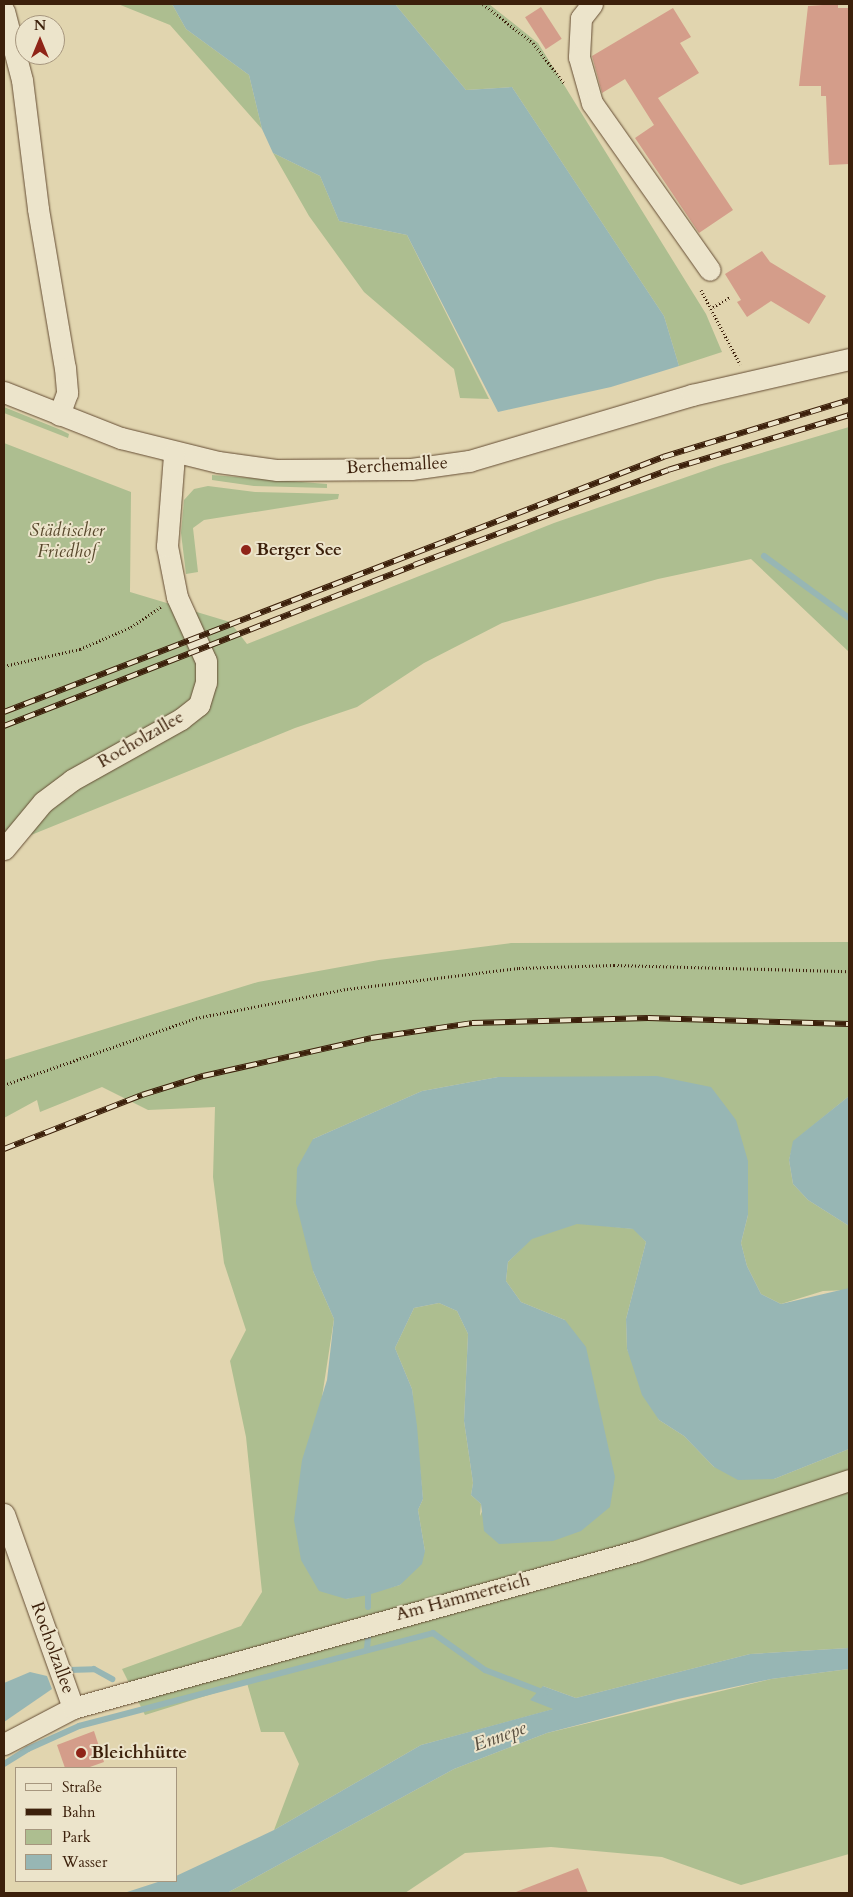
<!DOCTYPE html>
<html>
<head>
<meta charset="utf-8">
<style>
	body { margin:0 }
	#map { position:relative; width:853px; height:1897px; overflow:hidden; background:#e1d5af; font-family:Cardo,serif }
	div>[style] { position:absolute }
	.green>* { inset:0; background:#adbe90 }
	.water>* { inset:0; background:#97b6b4 }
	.stream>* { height:6px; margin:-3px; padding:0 3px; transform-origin:3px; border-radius:3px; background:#97b6b4 }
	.building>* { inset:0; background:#d49d8a; transform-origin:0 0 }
	.path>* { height:3px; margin-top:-1.5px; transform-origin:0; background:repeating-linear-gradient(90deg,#3c200b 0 1px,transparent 0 3.5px) }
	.roads { filter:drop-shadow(0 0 1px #654d34) drop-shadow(0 0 1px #654d34) }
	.minor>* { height:21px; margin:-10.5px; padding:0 10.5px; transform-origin:10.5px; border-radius:10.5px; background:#ece4cb }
	.rail>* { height:5.5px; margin-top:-2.75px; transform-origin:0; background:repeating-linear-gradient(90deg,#ece4cb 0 11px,#3c200b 0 22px); box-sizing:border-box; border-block:1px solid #3c200b }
	.dots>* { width:14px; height:14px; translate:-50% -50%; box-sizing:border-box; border:2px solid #ece4cb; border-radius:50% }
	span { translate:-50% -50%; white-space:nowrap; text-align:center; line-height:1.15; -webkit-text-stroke:4px #ece4cb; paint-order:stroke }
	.street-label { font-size:18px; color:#3c200b }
	.park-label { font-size:18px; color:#58482c; font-style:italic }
	.poi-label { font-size:18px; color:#3c200b; font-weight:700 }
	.left { translate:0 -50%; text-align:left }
	.water-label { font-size:19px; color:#574d3e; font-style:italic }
	.frame { position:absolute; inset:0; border:5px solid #3c200b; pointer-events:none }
	.legend { position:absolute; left:15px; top:1767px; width:162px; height:115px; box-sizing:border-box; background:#ece4cb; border:1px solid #a6967e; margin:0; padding:6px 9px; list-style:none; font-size:15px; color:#3c200b }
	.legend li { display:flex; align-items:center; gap:10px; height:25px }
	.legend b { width:25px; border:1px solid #a6967e }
	.north { position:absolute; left:15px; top:15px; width:50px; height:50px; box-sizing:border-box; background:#ece4cb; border:1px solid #a6967e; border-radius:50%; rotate:0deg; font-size:14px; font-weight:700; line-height:20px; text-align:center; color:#3c200b }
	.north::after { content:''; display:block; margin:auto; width:18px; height:22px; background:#8f2418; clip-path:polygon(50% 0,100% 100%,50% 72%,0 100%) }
</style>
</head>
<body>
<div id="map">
	<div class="green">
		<div style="clip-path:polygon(118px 4px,172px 4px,186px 29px,249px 75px,262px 129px,170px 25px)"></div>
		<div style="clip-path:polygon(395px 4px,489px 4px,538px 43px,706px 314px,722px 352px,679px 366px,664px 316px,512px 87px,466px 90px)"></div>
		<div style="clip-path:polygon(273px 153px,320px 176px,339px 221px,407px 235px,489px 399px,460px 398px,454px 369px,364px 292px,309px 216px)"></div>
		<div style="clip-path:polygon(4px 407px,61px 430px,69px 434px,68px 438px,4px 413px)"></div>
		<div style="clip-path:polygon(849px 427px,849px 652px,751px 559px,658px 579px,502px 623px,424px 663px,357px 707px,295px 728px,4px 846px,4px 443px,131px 492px,130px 592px,230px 622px,247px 644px,554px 523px,721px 465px)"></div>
		<div style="clip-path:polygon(212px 475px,327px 484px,327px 488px,254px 486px,212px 480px)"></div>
		<div style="clip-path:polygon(208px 486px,255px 492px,339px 494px,338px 499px,204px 520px,193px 528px,198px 572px,186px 574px,181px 533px,184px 500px,194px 489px)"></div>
		<div style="clip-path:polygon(849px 942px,849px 1096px,794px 1141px,789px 1160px,793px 1184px,808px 1200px,849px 1226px,848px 1290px,823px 1291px,781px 1304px,761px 1294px,747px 1266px,741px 1243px,748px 1215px,551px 1078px,498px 1077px,422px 1091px,313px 1139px,313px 1271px,334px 1319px,320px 1410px,346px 1599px,400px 1585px,425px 1551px,418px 1510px,423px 1499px,412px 1389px,395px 1348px,414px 1308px,439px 1303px,457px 1311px,468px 1334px,464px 1421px,473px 1483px,471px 1495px,481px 1504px,480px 1516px,565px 1320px,521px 1302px,506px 1281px,508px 1262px,532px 1238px,577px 1223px,634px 1229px,646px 1242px,626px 1319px,627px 1349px,659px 1420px,684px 1436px,714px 1467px,774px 1479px,849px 1449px,849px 1648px,750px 1654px,576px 1698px,543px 1686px,554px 1709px,421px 1745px,274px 1830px,299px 1764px,284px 1732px,261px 1732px,247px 1683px,145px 1715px,122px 1669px,241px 1626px,262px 1592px,246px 1437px,230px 1361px,246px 1330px,224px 1263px,213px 1177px,215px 1107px,148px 1110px,102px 1087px,40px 1112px,37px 1100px,4px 1118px,4px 1060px,258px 982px,379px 960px,511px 943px)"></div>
		<div style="clip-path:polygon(849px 1669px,849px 1854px,741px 1885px,662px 1857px,551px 1847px,465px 1853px,405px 1893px,227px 1893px,454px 1769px,547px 1733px,771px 1679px)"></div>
	</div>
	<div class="water">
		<div style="clip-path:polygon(172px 4px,395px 4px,466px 90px,512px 87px,664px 316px,679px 366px,611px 387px,498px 412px,407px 235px,339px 221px,320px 176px,273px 153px,262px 129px,249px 75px,186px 29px)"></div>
		<div style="clip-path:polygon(657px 1076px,711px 1087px,736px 1120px,748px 1161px,748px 1215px,741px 1243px,747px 1266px,761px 1294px,781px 1304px,849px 1288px,849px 1449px,774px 1479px,738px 1480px,714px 1467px,684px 1436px,659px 1420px,642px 1395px,627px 1349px,626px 1319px,646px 1242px,633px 1229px,577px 1224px,532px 1239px,508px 1262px,506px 1281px,521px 1302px,565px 1320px,586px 1347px,615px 1477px,610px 1507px,581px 1531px,553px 1541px,499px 1544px,484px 1531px,481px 1504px,471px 1495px,473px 1483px,464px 1421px,468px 1334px,457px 1311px,439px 1303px,414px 1308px,395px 1348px,412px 1389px,417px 1426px,423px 1499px,418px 1510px,425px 1551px,422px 1564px,400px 1585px,368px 1595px,346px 1599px,319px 1591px,301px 1560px,294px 1520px,302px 1460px,327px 1380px,334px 1319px,313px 1271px,296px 1203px,297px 1168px,313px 1139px,422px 1091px,498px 1077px)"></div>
		<div style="clip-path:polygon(849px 1096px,849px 1226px,808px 1200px,793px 1184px,789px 1160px,793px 1141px)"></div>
		<div style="clip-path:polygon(849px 1648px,849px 1669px,771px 1679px,678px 1699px,547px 1733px,454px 1769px,227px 1893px,124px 1893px,161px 1881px,176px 1881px,176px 1876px,274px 1830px,421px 1745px,553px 1709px,530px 1700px,543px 1686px,576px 1698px,750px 1654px)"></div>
		<div style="clip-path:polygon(30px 1672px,47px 1676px,52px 1689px,4px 1722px,4px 1683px)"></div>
	</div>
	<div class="stream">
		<div style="left:764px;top:556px;width:105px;rotate:36.1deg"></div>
		<div style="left:368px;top:1607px;width:12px;rotate:-90deg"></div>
		<div style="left:367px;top:1648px;width:10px;rotate:-84deg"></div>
		<div style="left:69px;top:1670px;width:25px;rotate:-2deg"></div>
		<div style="left:94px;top:1669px;width:21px;rotate:29deg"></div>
		<div style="left:4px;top:1764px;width:28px;rotate:-32deg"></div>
		<div style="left:28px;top:1749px;width:56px;rotate:-24.3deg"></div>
		<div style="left:79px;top:1726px;width:366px;rotate:-14.7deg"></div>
		<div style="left:433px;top:1633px;width:64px;rotate:35.4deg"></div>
		<div style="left:485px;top:1670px;width:64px;rotate:21deg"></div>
	</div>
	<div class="building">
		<div style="clip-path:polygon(838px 4px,838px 8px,849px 8px,849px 164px,829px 165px,826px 96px,821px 96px,821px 86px,799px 86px,808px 6px)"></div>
		<div style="left:541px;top:7px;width:38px;height:19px;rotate:57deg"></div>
		<div style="clip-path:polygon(673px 8px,691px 37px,680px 43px,699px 73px,658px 98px,733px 210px,699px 233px,635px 138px,654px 125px,625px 79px,602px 93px,592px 56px)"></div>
		<div style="clip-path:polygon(762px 251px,770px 262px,826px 296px,809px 324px,771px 301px,747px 317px,737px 302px,741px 300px,725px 274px)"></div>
		<div style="clip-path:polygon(94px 1731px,104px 1762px,87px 1768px,65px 1768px,57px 1745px)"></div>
		<div style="clip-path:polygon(578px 1868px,588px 1893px,516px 1893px,516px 1892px)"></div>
	</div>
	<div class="path">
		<div style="left:483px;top:4px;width:63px;rotate:38deg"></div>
		<div style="left:533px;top:43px;width:51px;rotate:52.2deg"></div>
		<div style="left:701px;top:290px;width:84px;rotate:62.2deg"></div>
		<div style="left:713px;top:307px;width:20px;rotate:-30deg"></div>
		<div style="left:4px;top:666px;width:78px;rotate:-12.6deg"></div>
		<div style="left:80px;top:649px;width:56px;rotate:-23.3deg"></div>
		<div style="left:131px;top:627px;width:36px;rotate:-34deg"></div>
		<div style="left:4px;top:1085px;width:203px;rotate:-19.2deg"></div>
		<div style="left:196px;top:1018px;width:154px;rotate:-10.9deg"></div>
		<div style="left:347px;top:989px;width:173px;rotate:-7deg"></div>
		<div style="left:519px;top:968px;width:95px;rotate:-1.8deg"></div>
		<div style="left:614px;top:965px;width:235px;rotate:1.5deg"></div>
	</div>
	<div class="roads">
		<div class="minor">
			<div style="left:592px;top:4px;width:18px;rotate:128deg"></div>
			<div style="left:581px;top:18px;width:39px;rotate:93deg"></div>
			<div style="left:579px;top:57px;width:48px;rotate:74.2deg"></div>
			<div style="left:592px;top:103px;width:204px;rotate:54.8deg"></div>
			<div style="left:4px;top:11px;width:71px;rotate:75.4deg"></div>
			<div style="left:22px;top:80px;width:130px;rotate:82.9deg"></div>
			<div style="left:38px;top:209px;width:161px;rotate:80.4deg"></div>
			<div style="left:65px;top:368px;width:25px;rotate:85deg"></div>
			<div style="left:67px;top:393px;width:23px;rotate:110deg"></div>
			<div style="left:4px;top:392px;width:126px;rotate:21.5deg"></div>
			<div style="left:121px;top:438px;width:100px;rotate:13.9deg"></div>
			<div style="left:218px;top:462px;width:60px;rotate:7.7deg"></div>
			<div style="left:277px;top:470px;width:134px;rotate:-0.4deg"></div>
			<div style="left:411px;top:469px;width:59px;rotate:-7.9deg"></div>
			<div style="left:469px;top:461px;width:233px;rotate:-16.5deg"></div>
			<div style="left:692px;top:395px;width:161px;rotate:-12.9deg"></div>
			<div style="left:4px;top:849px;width:61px;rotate:-50.3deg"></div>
			<div style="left:43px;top:802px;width:36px;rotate:-37deg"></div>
			<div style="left:72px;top:780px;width:125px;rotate:-29.2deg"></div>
			<div style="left:181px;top:719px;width:23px;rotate:-38deg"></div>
			<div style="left:199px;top:705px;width:24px;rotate:-73deg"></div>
			<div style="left:206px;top:682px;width:21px;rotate:-90deg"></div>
			<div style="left:206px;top:661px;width:70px;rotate:-114.4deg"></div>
			<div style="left:177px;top:597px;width:52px;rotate:-101.1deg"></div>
			<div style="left:167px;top:546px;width:92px;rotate:-85.6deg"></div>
			<div style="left:4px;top:1514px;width:206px;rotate:70.4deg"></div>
			<div style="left:4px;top:1744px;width:78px;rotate:-27.6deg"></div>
			<div style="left:73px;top:1708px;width:585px;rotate:-15.56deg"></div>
			<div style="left:637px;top:1551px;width:224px;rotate:-18.5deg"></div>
		</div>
	</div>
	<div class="rail">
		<div style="left:4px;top:712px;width:707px;rotate:-21.15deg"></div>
		<div style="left:663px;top:457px;width:195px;rotate:-17deg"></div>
		<div style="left:4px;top:726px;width:440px;rotate:-21.4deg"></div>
		<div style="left:414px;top:565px;width:271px;rotate:-20.5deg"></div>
		<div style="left:668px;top:470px;width:189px;rotate:-16.9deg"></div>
		<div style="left:4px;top:1149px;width:148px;rotate:-21.4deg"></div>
		<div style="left:142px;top:1095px;width:64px;rotate:-17.3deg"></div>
		<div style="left:203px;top:1076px;width:172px;rotate:-12.7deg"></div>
		<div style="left:371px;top:1038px;width:102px;rotate:-8.4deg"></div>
		<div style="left:472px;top:1023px;width:176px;rotate:-1.6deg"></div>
		<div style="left:648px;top:1018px;width:201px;rotate:1.7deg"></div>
	</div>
	<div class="dots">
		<div style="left:246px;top:550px;background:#8f2418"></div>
		<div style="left:81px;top:1753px;background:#8f2418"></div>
	</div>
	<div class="street-label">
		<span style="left:397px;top:466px;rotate:-3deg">Berchemallee</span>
		<span style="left:141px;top:740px;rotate:-30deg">Rocholzallee</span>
		<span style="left:463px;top:1598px;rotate:-15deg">Am Hammerteich</span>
		<span style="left:52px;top:1648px;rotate:70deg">Rocholzallee</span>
	</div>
	<div class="park-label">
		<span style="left:67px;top:542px">Städtischer<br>Friedhof</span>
	</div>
	<div class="poi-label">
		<span class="left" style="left:256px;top:550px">Berger See</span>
		<span class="left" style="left:91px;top:1753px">Bleichhütte</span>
	</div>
	<div class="water-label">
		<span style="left:500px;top:1737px;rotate:-20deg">Ennepe</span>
	</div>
	<div class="frame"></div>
	<ul class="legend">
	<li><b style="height:6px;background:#ece4cb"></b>Straße</li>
	<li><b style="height:6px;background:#3c200b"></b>Bahn</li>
	<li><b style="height:14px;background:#adbe90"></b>Park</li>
	<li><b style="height:14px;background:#97b6b4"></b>Wasser</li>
	</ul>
	<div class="north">N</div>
</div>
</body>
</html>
